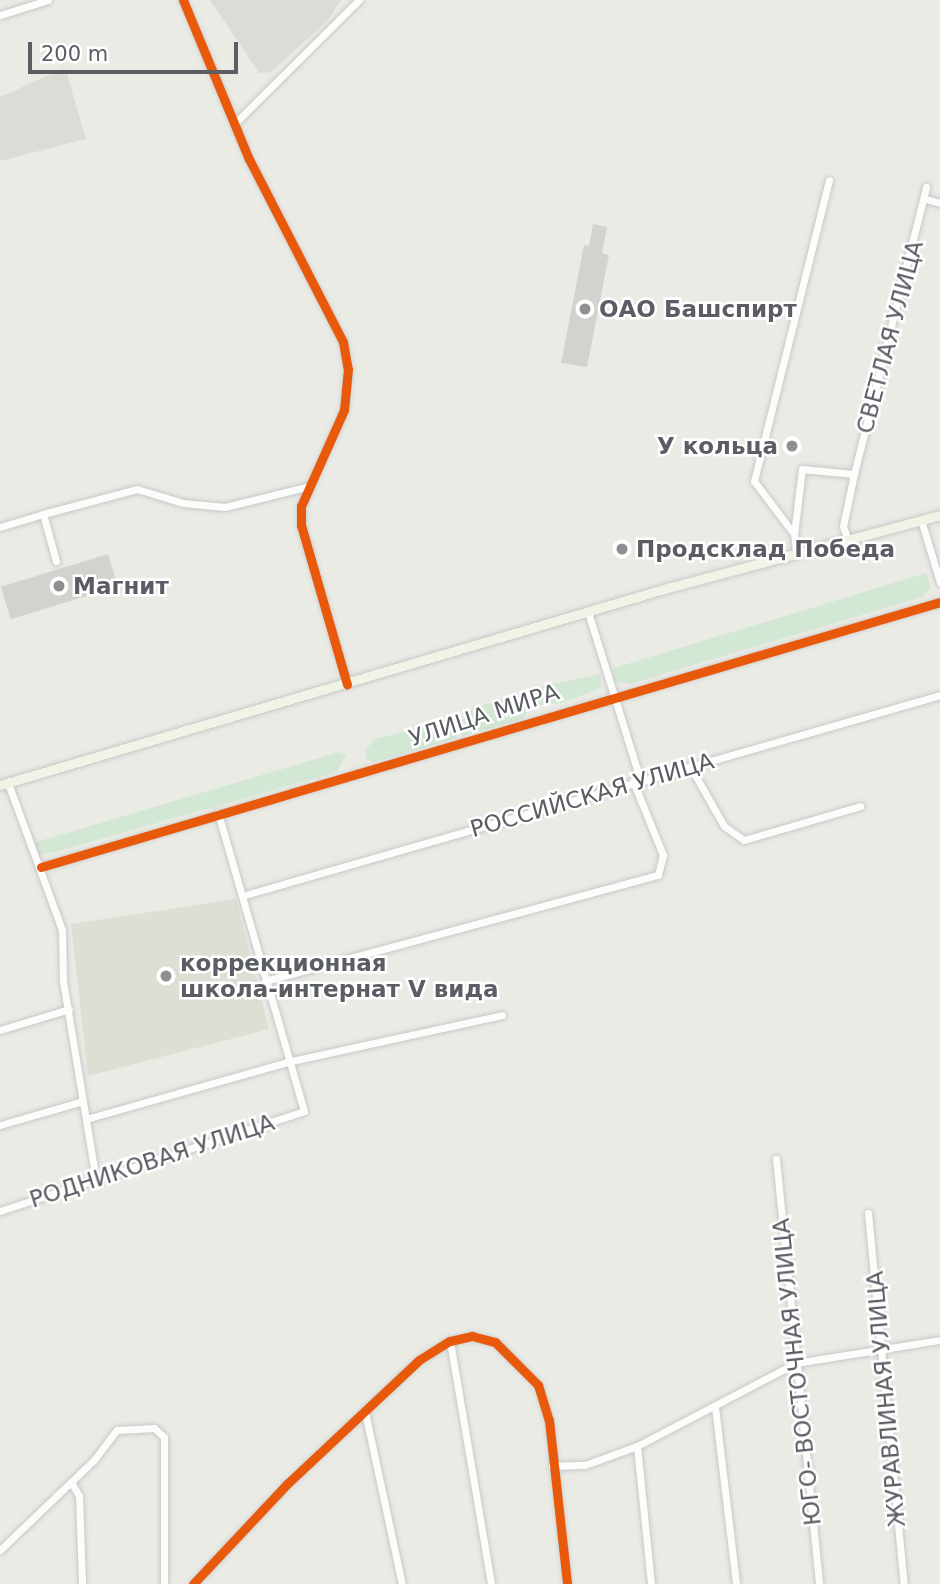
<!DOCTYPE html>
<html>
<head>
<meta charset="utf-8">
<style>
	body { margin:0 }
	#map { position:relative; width:940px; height:1584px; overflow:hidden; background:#ebebe6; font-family:"DejaVu Sans",sans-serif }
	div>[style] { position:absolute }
	.industrial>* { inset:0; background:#dcdcd7 }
	.education>* { inset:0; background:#dfded5 }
	.green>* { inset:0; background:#d3e8d4 }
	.building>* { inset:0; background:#d2d2cf; transform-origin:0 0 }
	.roads { filter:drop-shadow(0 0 2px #c8c9c8) drop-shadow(0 0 2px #c8c9c8) }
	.minor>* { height:7px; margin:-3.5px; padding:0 3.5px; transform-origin:3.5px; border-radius:3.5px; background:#fcfcfb }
	.major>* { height:9px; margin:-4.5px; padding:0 4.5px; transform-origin:4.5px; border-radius:4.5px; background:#f2f3e7 }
	.cycleway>* { height:9px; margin:-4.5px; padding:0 4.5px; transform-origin:4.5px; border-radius:4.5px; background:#e8590c }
	.dots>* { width:19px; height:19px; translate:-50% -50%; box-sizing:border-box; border:4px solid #fff; border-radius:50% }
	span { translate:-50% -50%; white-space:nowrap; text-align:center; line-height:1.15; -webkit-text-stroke:5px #fff; paint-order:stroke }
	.poi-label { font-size:23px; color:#5b5d64; font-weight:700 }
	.left { translate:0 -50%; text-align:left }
	.right { translate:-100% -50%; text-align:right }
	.street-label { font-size:23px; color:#5b5d64 }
	.scale { position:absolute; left:28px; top:42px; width:210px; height:32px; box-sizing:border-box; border:4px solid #5b5d64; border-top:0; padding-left:9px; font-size:21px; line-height:24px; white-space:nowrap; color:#5b5d64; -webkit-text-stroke:5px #fff; paint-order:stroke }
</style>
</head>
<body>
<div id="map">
	<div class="industrial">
		<div style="clip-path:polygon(210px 0,341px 0,328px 20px,271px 72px,259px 73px)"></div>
		<div style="clip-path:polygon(65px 68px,86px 139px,0 161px,0 97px)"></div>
	</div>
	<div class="education">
		<div style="clip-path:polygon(236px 899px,269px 1029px,88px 1076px,71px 924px)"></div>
	</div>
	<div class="green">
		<div style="clip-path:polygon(926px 573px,931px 587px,922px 597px,630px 684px,613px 681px,614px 668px)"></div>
		<div style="clip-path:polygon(601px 674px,601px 688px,562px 703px,531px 706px,523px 719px,462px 736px,458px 732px,457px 738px,374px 762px,366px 759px,365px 750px,375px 739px,450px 720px,458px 725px,474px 707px,516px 697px,525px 704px,526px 694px,537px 687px)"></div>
		<div style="clip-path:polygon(339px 752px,346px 755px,337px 772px,52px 853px,39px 854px,35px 848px,36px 842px)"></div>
	</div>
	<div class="building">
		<div style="clip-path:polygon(593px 224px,607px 227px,602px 253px,609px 255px,587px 367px,561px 363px,584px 245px,589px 246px)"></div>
		<div style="left:108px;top:554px;width:34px;height:112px;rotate:73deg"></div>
	</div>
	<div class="roads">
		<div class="minor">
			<div style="left:183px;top:0;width:172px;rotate:67.5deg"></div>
			<div style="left:249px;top:159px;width:206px;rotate:62.8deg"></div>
			<div style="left:343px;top:342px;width:27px;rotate:80deg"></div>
			<div style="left:348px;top:369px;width:41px;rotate:95.6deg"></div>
			<div style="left:344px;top:410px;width:105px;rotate:114.1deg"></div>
			<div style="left:301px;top:506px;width:19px;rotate:90deg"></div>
			<div style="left:301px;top:525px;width:166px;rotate:73.9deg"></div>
			<div style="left:0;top:15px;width:50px;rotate:-17.4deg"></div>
			<div style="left:235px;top:123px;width:175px;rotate:-44.8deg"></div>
			<div style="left:926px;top:199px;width:15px;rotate:16deg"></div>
			<div style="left:854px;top:474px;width:296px;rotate:-75.9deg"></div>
			<div style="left:43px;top:514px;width:97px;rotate:-14.9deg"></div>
			<div style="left:137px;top:489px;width:48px;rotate:16.9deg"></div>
			<div style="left:183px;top:503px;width:42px;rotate:5.4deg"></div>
			<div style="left:225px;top:507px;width:88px;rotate:-13.9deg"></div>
			<div style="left:921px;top:520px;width:65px;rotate:73deg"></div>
			<div style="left:0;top:527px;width:45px;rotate:-16.8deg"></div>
			<div style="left:43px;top:514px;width:49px;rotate:74.5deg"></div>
			<div style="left:794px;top:534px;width:65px;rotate:-83deg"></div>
			<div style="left:802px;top:469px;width:52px;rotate:5.5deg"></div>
			<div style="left:854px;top:474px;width:53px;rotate:101.9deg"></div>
			<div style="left:843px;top:526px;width:13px;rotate:72deg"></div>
			<div style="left:796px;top:552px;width:18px;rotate:-96deg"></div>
			<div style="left:794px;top:534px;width:66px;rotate:-127deg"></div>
			<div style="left:754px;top:481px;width:310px;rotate:-76deg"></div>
			<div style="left:588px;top:612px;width:175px;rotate:72.7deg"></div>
			<div style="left:690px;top:766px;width:69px;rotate:60.5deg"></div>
			<div style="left:724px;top:826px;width:24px;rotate:35deg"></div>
			<div style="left:744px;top:840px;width:121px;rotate:-16.3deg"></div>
			<div style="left:8px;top:783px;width:157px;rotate:69.8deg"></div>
			<div style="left:62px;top:930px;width:51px;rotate:88.9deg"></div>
			<div style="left:63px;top:981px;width:203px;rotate:80.6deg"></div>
			<div style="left:41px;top:867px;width:937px;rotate:-16.42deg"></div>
			<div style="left:245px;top:895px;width:723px;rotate:-16.05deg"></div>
			<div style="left:265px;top:981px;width:407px;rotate:-15.1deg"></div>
			<div style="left:658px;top:875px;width:21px;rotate:-76deg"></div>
			<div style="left:663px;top:855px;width:80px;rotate:-112.1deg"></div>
			<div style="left:0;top:1030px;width:72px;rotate:-16.9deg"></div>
			<div style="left:86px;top:1119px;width:209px;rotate:-15.8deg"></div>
			<div style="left:287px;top:1062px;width:220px;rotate:-12.3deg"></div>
			<div style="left:0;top:1125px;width:86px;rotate:-16.1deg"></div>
			<div style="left:776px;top:1159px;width:427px;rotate:84.2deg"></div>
			<div style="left:0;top:1211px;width:320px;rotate:-18.2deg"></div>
			<div style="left:304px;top:1111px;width:310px;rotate:-106.1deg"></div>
			<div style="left:868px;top:1213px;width:373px;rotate:84.5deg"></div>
			<div style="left:450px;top:1341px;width:246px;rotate:80.4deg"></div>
			<div style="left:715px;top:1407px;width:178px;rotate:83.2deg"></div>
			<div style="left:365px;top:1412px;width:176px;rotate:77.9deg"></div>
			<div style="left:637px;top:1446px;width:139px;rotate:84.2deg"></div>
			<div style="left:552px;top:1466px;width:33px;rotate:-2deg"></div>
			<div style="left:585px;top:1465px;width:55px;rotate:-20.1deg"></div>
			<div style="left:637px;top:1446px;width:179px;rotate:-27.6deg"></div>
			<div style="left:796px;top:1363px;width:146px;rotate:-9.1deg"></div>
			<div style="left:71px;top:1482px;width:16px;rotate:60deg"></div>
			<div style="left:79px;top:1496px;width:88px;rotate:88deg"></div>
			<div style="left:0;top:1550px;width:130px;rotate:-43.8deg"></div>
			<div style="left:94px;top:1460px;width:38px;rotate:-53deg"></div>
			<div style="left:117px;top:1430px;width:37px;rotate:-3deg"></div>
			<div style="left:154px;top:1428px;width:13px;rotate:42deg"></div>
			<div style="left:164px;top:1437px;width:147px;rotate:90deg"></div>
			<div style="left:193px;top:1584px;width:137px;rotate:-46.8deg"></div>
			<div style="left:287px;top:1484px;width:181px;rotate:-43.2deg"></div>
			<div style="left:419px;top:1360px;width:36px;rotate:-32deg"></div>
			<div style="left:450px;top:1341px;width:23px;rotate:-13deg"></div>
			<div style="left:472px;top:1336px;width:24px;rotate:15deg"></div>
			<div style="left:495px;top:1342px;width:61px;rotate:45deg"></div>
			<div style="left:538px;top:1385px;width:37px;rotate:73deg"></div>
			<div style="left:549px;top:1420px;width:165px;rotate:83.7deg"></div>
		</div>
		<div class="major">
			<div style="left:0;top:785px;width:692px;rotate:-16.45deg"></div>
			<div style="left:664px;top:589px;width:286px;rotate:-15deg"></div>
		</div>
	</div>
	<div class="cycleway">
		<div style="left:183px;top:0;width:172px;rotate:67.5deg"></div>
		<div style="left:249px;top:159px;width:206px;rotate:62.8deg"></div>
		<div style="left:343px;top:342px;width:27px;rotate:80deg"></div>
		<div style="left:348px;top:369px;width:41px;rotate:95.6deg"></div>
		<div style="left:344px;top:410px;width:105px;rotate:114.1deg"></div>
		<div style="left:301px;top:506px;width:19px;rotate:90deg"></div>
		<div style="left:301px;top:525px;width:166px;rotate:73.9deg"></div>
		<div style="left:41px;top:867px;width:937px;rotate:-16.42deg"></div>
		<div style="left:193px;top:1584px;width:137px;rotate:-46.8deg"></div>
		<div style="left:287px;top:1484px;width:181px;rotate:-43.2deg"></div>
		<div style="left:419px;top:1360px;width:36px;rotate:-32deg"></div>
		<div style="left:450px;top:1341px;width:23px;rotate:-13deg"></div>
		<div style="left:472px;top:1336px;width:24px;rotate:15deg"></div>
		<div style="left:495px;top:1342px;width:61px;rotate:45deg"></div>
		<div style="left:538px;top:1385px;width:37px;rotate:73deg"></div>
		<div style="left:549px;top:1420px;width:165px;rotate:83.7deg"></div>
	</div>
	<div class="dots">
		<div style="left:585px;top:309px;background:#8d8f92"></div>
		<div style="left:792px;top:446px;background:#8d8f92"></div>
		<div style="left:622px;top:549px;background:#8d8f92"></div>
		<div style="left:59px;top:586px;background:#8d8f92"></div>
		<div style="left:166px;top:976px;background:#8d8f92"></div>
	</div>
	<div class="poi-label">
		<span class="left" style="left:599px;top:309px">ОАО Башспирт</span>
		<span class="right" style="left:778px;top:446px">У кольца</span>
		<span class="left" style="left:636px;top:549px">Продсклад Победа</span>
		<span class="left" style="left:73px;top:586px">Магнит</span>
		<span class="left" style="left:180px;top:976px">коррекционная<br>школа-интернат V вида</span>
	</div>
	<div class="street-label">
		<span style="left:890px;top:337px;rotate:-75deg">СВЕТЛАЯ УЛИЦА</span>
		<span style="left:484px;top:715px;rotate:-18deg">УЛИЦА МИРА</span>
		<span style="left:592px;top:795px;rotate:-16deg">РОССИЙСКАЯ УЛИЦА</span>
		<span style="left:152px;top:1161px;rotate:-18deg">РОДНИКОВАЯ УЛИЦА</span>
		<span style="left:797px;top:1372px;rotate:-96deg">ЮГО- ВОСТОЧНАЯ УЛИЦА</span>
		<span style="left:886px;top:1399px;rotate:-95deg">ЖУРАВЛИНАЯ УЛИЦА</span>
	</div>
	<div class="scale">200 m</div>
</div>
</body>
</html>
